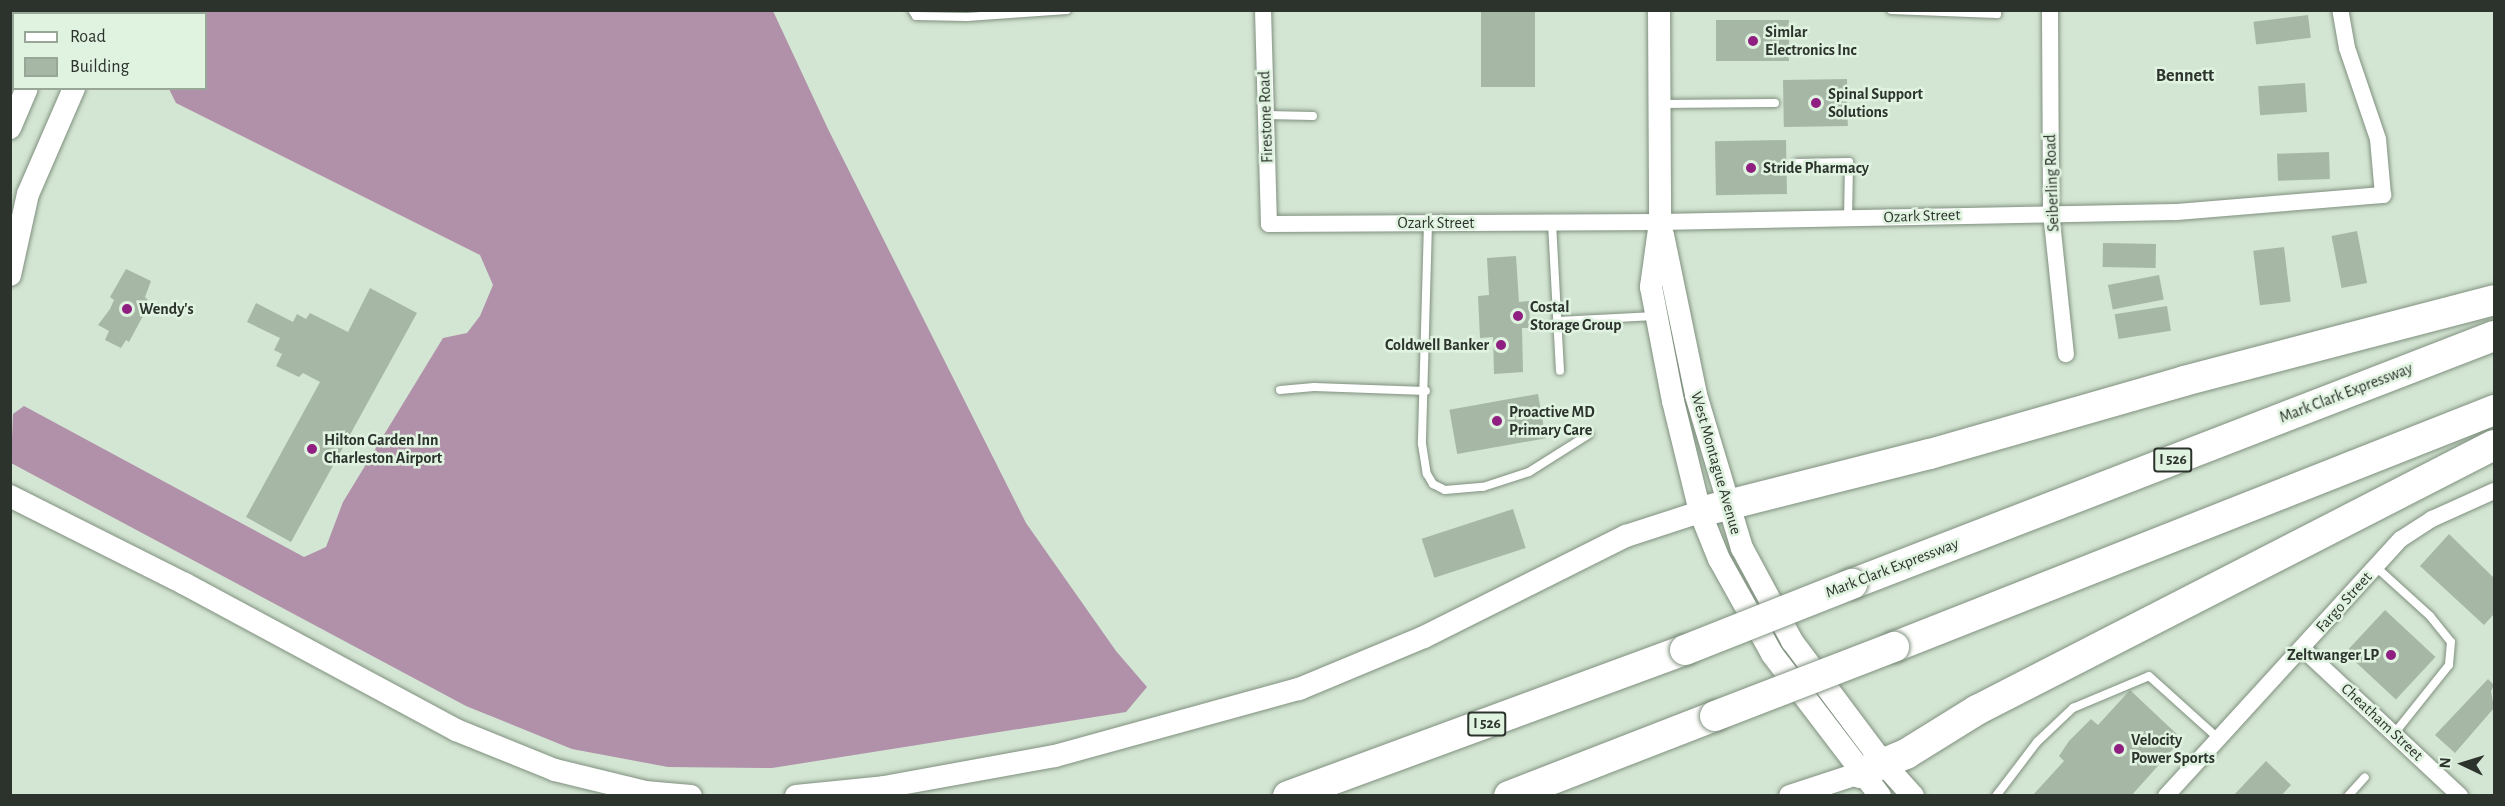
<!DOCTYPE html>
<html>
<head>
<meta charset="utf-8">
<style>
	body { margin:0 }
	#map { position:relative; width:2505px; height:806px; overflow:hidden; background:#d3e5d3; font-family:"Alegreya Sans",sans-serif }
	div>[style] { position:absolute }
	.forest>* { inset:0; background:#b091a9 }
	.building>* { inset:0; background:#a7b7a6; transform-origin:0 0 }
	.roads { filter:drop-shadow(0 0 2px #80907f) drop-shadow(0 0 2px #80907f) }
	.lane>* { height:8px; margin:-4px; padding:0 4px; transform-origin:4px; border-radius:4px; background:#fff }
	.street>* { height:16px; margin:-8px; padding:0 8px; transform-origin:8px; border-radius:8px; background:#fff }
	.secondary>* { height:22px; margin:-11px; padding:0 11px; transform-origin:11px; border-radius:11px; background:#fff }
	.highway>* { height:30px; margin:-15px; padding:0 15px; transform-origin:15px; border-radius:15px; background:#fff }
	.bridges { filter:drop-shadow(0 0 2px #80907f) drop-shadow(0 0 2px #80907f) }
	.highway-bridge>* { height:30px; margin:-15px; padding:0 15px; transform-origin:15px; border-radius:15px; background:#fff }
	.dots>* { width:16px; height:16px; translate:-50% -50%; box-sizing:border-box; border:3px solid #e0f2e0; border-radius:50% }
	span { translate:-50% -50%; white-space:nowrap; text-align:center; line-height:1.15; -webkit-text-stroke:5px #e0f2e0; paint-order:stroke }
	.shield-label span { padding:2px 4px; background:#e0f2e0; border:2px solid; border-radius:4px; -webkit-text-stroke-width:0 }
	.shield-label { font-size:15px; color:#2c332c; font-weight:700 }
	.poi-label { font-size:16px; color:#2c332c; font-weight:700 }
	.left { translate:0 -50%; text-align:left }
	.right { translate:-100% -50%; text-align:right }
	.street-label { font-size:16px; color:#2c332c }
	.neighbourhood-label { font-size:18px; color:#2c332c; font-weight:700 }
	.frame { position:absolute; inset:0; border:12px solid #2c332c; pointer-events:none }
	.legend { position:absolute; left:12px; top:12px; width:195px; height:78px; box-sizing:border-box; background:#e0f2e0; border:2px solid #98a698; margin:0; padding:8px 10px; list-style:none; font-size:18px; color:#2c332c }
	.legend li { display:flex; align-items:center; gap:12px; height:30px }
	.legend b { width:30px; border:2px solid #98a698 }
	.north { position:absolute; left:2433px; top:734px; width:60px; height:60px; -webkit-text-stroke:4px #e0f2e0; paint-order:stroke; rotate:274deg; font-size:16px; font-weight:700; line-height:24px; text-align:center; color:#2c332c }
	.north::after { content:''; display:block; margin:auto; width:21px; height:27px; background:#2c332c; clip-path:polygon(50% 0,100% 100%,50% 72%,0 100%) }
</style>
</head>
<body>
<div id="map">
	<div class="forest">
		<div style="clip-path:polygon(167px 10px,773px 11px,828px 129px,1026px 523px,1116px 651px,1147px 687px,1126px 712px,772px 768px,668px 767px,572px 749px,466px 706px,11px 463px,13px 414px,24px 406px,304px 557px,326px 547px,343px 502px,443px 338px,467px 333px,480px 316px,493px 285px,480px 255px,176px 103px,169px 89px,206px 88px,206px 14px,165px 13px)"></div>
	</div>
	<div class="building">
		<div style="left:1481px;top:10px;width:54px;height:77px"></div>
		<div style="left:2308px;top:15px;width:23px;height:55px;rotate:83deg"></div>
		<div style="left:1789px;top:20px;width:41px;height:73px;rotate:90deg"></div>
		<div style="left:1847px;top:79px;width:47px;height:64px;rotate:89deg"></div>
		<div style="left:2305px;top:83px;width:29px;height:47px;rotate:86deg"></div>
		<div style="left:1786px;top:140px;width:54px;height:71px;rotate:89deg"></div>
		<div style="left:2329px;top:152px;width:27px;height:52px;rotate:88deg"></div>
		<div style="left:2357px;top:231px;width:53px;height:26px;rotate:79deg"></div>
		<div style="left:2103px;top:243px;width:53px;height:24px;rotate:1deg"></div>
		<div style="left:2284px;top:247px;width:55px;height:31px;rotate:83deg"></div>
		<div style="clip-path:polygon(1516px 256px,1519px 302px,1529px 301px,1530px 328px,1522px 328px,1523px 372px,1494px 374px,1493px 337px,1480px 338px,1478px 296px,1489px 295px,1487px 258px)"></div>
		<div style="clip-path:polygon(126px 269px,151px 281px,145px 297px,148px 300px,144px 314px,129px 342px,126px 340px,121px 348px,105px 340px,109px 331px,98px 325px,110px 309px,114px 300px,110px 297px)"></div>
		<div style="left:2159px;top:275px;width:25px;height:52px;rotate:79deg"></div>
		<div style="clip-path:polygon(370px 288px,417px 313px,291px 542px,246px 517px,320px 382px,303px 373px,299px 377px,276px 366px,282px 354px,274px 350px,280px 338px,247px 322px,256px 303px,293px 322px,297px 314px,306px 319px,310px 313px,348px 332px)"></div>
		<div style="left:2167px;top:306px;width:25px;height:53px;rotate:81deg"></div>
		<div style="left:1538px;top:394px;width:45px;height:90px;rotate:80deg"></div>
		<div style="left:1513px;top:509px;width:41px;height:96px;rotate:72deg"></div>
		<div style="clip-path:polygon(2449px 534px,2494px 578px,2494px 614px,2484px 625px,2420px 566px)"></div>
		<div style="left:2385px;top:610px;width:69px;height:58px;rotate:43deg"></div>
		<div style="clip-path:polygon(2488px 679px,2494px 685px,2491px 691px,2494px 708px,2455px 753px,2435px 735px)"></div>
		<div style="clip-path:polygon(2130px 690px,2182px 739px,2131px 796px,2032px 796px,2064px 761px,2059px 756px,2069px 741px,2091px 719px,2098px 725px)"></div>
		<div style="clip-path:polygon(2266px 761px,2291px 785px,2281px 796px,2233px 796px)"></div>
	</div>
	<div class="roads">
		<div class="lane">
			<div style="left:912px;top:10px;width:7px;rotate:56deg"></div>
			<div style="left:916px;top:16px;width:51px;rotate:1.1deg"></div>
			<div style="left:967px;top:17px;width:100px;rotate:-4deg"></div>
			<div style="left:1891px;top:10px;width:106px;rotate:2.2deg"></div>
			<div style="left:1997px;top:14px;width:4px;rotate:-90deg"></div>
			<div style="left:1660px;top:104px;width:115px;rotate:-0.5deg"></div>
			<div style="left:1266px;top:115px;width:47px;rotate:1.2deg"></div>
			<div style="left:1797px;top:163px;width:52px;rotate:-1.1deg"></div>
			<div style="left:1849px;top:162px;width:56px;rotate:91deg"></div>
			<div style="left:1428px;top:223px;width:221px;rotate:91.6deg"></div>
			<div style="left:1422px;top:444px;width:30px;rotate:81deg"></div>
			<div style="left:1427px;top:474px;width:12px;rotate:59deg"></div>
			<div style="left:1433px;top:484px;width:13px;rotate:27deg"></div>
			<div style="left:1445px;top:490px;width:38px;rotate:-5deg"></div>
			<div style="left:1483px;top:487px;width:48px;rotate:-18.1deg"></div>
			<div style="left:1529px;top:472px;width:71px;rotate:-32.3deg"></div>
			<div style="left:1552px;top:223px;width:148px;rotate:86.9deg"></div>
			<div style="left:1557px;top:321px;width:99px;rotate:-2.9deg"></div>
			<div style="left:1280px;top:390px;width:34px;rotate:-5deg"></div>
			<div style="left:1314px;top:387px;width:112px;rotate:2deg"></div>
			<div style="left:2376px;top:567px;width:73px;rotate:42.2deg"></div>
			<div style="left:2430px;top:616px;width:33px;rotate:51deg"></div>
			<div style="left:2451px;top:642px;width:23px;rotate:95deg"></div>
			<div style="left:2449px;top:665px;width:88px;rotate:128.6deg"></div>
			<div style="left:1996px;top:796px;width:68px;rotate:-52.8deg"></div>
			<div style="left:2037px;top:742px;width:50px;rotate:-43.4deg"></div>
			<div style="left:2073px;top:708px;width:82px;rotate:-22.8deg"></div>
			<div style="left:2149px;top:676px;width:94px;rotate:42deg"></div>
			<div style="left:2348px;top:796px;width:25px;rotate:-48deg"></div>
		</div>
		<div class="street">
			<div style="left:1263px;top:10px;width:214px;rotate:88.4deg"></div>
			<div style="left:1269px;top:224px;width:391px;rotate:-0.3deg"></div>
			<div style="left:1660px;top:222px;width:516px;rotate:-1.11deg"></div>
			<div style="left:2176px;top:212px;width:208px;rotate:-4.7deg"></div>
			<div style="left:2383px;top:195px;width:56px;rotate:-95.1deg"></div>
			<div style="left:2378px;top:139px;width:96px;rotate:-108.8deg"></div>
			<div style="left:2347px;top:48px;width:39px;rotate:-100deg"></div>
			<div style="left:2050px;top:10px;width:202px;rotate:89.7deg"></div>
			<div style="left:2051px;top:212px;width:143px;rotate:84deg"></div>
			<div style="left:2303px;top:649px;width:215px;rotate:43.1deg"></div>
			<div style="left:2166px;top:796px;width:348px;rotate:-47.6deg"></div>
			<div style="left:2401px;top:539px;width:37px;rotate:-33deg"></div>
			<div style="left:2432px;top:519px;width:68px;rotate:-24.3deg"></div>
		</div>
		<div class="secondary">
			<div style="left:1659px;top:10px;width:212px;rotate:89.7deg"></div>
			<div style="left:1660px;top:222px;width:66px;rotate:97.9deg"></div>
			<div style="left:1651px;top:287px;width:116px;rotate:79.1deg"></div>
			<div style="left:1673px;top:401px;width:114px;rotate:76.3deg"></div>
			<div style="left:1700px;top:512px;width:51px;rotate:68deg"></div>
			<div style="left:1719px;top:559px;width:109px;rotate:60.8deg"></div>
			<div style="left:1772px;top:654px;width:178px;rotate:52.7deg"></div>
			<div style="left:63px;top:14px;width:4px;rotate:-63deg"></div>
			<div style="left:110px;top:14px;width:4px;rotate:-63deg"></div>
			<div style="left:10px;top:128px;width:43px;rotate:-67deg"></div>
			<div style="left:1663px;top:235px;width:163px;rotate:78.3deg"></div>
			<div style="left:1696px;top:395px;width:160px;rotate:73.3deg"></div>
			<div style="left:1742px;top:548px;width:106px;rotate:61.7deg"></div>
			<div style="left:1792px;top:641px;width:154px;rotate:53.2deg"></div>
			<div style="left:1884px;top:764px;width:43px;rotate:47.8deg"></div>
			<div style="left:10px;top:275px;width:83px;rotate:-77.5deg"></div>
			<div style="left:28px;top:194px;width:116px;rotate:-66.5deg"></div>
			<div style="left:10px;top:496px;width:196px;rotate:26.7deg"></div>
			<div style="left:185px;top:584px;width:308px;rotate:28.3deg"></div>
			<div style="left:456px;top:730px;width:107px;rotate:22deg"></div>
			<div style="left:555px;top:770px;width:93px;rotate:13.7deg"></div>
			<div style="left:645px;top:792px;width:46px;rotate:5deg"></div>
			<div style="left:796px;top:796px;width:88px;rotate:-5.8deg"></div>
			<div style="left:884px;top:787px;width:174px;rotate:-10.3deg"></div>
			<div style="left:1055px;top:756px;width:253px;rotate:-15.4deg"></div>
			<div style="left:1299px;top:689px;width:135px;rotate:-22.6deg"></div>
			<div style="left:1424px;top:637px;width:226px;rotate:-26.6deg"></div>
			<div style="left:1626px;top:536px;width:78px;rotate:-18deg"></div>
			<div style="left:1790px;top:796px;width:74px;rotate:-18.2deg"></div>
		</div>
		<div class="highway">
			<div style="left:1700px;top:512px;width:237px;rotate:-14.2deg"></div>
			<div style="left:1930px;top:454px;width:264px;rotate:-16deg"></div>
			<div style="left:2184px;top:381px;width:320px;rotate:-14.6deg"></div>
			<div style="left:1852px;top:584px;width:688px;rotate:-21.12deg"></div>
			<div style="left:1894px;top:647px;width:645px;rotate:-21.55deg"></div>
			<div style="left:1860px;top:773px;width:50px;rotate:-22.4deg"></div>
			<div style="left:1906px;top:754px;width:84px;rotate:-31.8deg"></div>
			<div style="left:1977px;top:710px;width:581px;rotate:-27.14deg"></div>
			<div style="left:1288px;top:796px;width:423px;rotate:-20.2deg"></div>
			<div style="left:1509px;top:796px;width:221px;rotate:-21.2deg"></div>
		</div>
	</div>
	<div class="bridges">
		<div class="highway-bridge">
			<div style="left:1685px;top:650px;width:180px;rotate:-21.6deg"></div>
			<div style="left:1715px;top:716px;width:192px;rotate:-21.1deg"></div>
		</div>
	</div>
	<div class="dots">
		<div style="left:1753px;top:41px;background:#8f1f80"></div>
		<div style="left:1816px;top:103px;background:#8f1f80"></div>
		<div style="left:1751px;top:168px;background:#8f1f80"></div>
		<div style="left:127px;top:309px;background:#8f1f80"></div>
		<div style="left:1518px;top:316px;background:#8f1f80"></div>
		<div style="left:1501px;top:345px;background:#8f1f80"></div>
		<div style="left:1497px;top:421px;background:#8f1f80"></div>
		<div style="left:312px;top:449px;background:#8f1f80"></div>
		<div style="left:2391px;top:655px;background:#8f1f80"></div>
		<div style="left:2119px;top:749px;background:#8f1f80"></div>
	</div>
	<div class="shield-label">
		<span style="left:2173px;top:460px">I 526</span>
		<span style="left:1487px;top:724px">I 526</span>
	</div>
	<div class="poi-label">
		<span class="left" style="left:1765px;top:41px">Simlar<br>Electronics Inc</span>
		<span class="left" style="left:1828px;top:103px">Spinal Support<br>Solutions</span>
		<span class="left" style="left:1763px;top:168px">Stride Pharmacy</span>
		<span class="left" style="left:1530px;top:316px">Costal<br>Storage Group</span>
		<span class="left" style="left:139px;top:309px">Wendy's</span>
		<span class="right" style="left:1489px;top:345px">Coldwell Banker</span>
		<span class="left" style="left:1509px;top:421px">Proactive MD<br>Primary Care</span>
		<span class="left" style="left:324px;top:449px">Hilton Garden Inn<br>Charleston Airport</span>
		<span class="right" style="left:2379px;top:655px">Zeltwanger LP</span>
		<span class="left" style="left:2131px;top:749px">Velocity<br>Power Sports</span>
	</div>
	<div class="street-label">
		<span style="left:1266px;top:117px;rotate:-92deg">Firestone Road</span>
		<span style="left:2052px;top:183px;rotate:-92deg">Seiberling Road</span>
		<span style="left:1922px;top:216px;rotate:-2deg">Ozark Street</span>
		<span style="left:1436px;top:223px">Ozark Street</span>
		<span style="left:2346px;top:393px;rotate:-21deg">Mark Clark Expressway</span>
		<span style="left:1716px;top:463px;rotate:74deg">West Montague Avenue</span>
		<span style="left:1892px;top:568px;rotate:-21deg">Mark Clark Expressway</span>
		<span style="left:2344px;top:602px;rotate:-48deg">Fargo Street</span>
		<span style="left:2382px;top:722px;rotate:43deg">Cheatham Street</span>
	</div>
	<div class="neighbourhood-label">
		<span style="left:2185px;top:76px">Bennett</span>
	</div>
	<div class="frame"></div>
	<ul class="legend">
	<li><b style="height:8px;background:#fff"></b>Road</li>
	<li><b style="height:16px;background:#a7b7a6"></b>Building</li>
	</ul>
	<div class="north">N</div>
</div>
</body>
</html>
